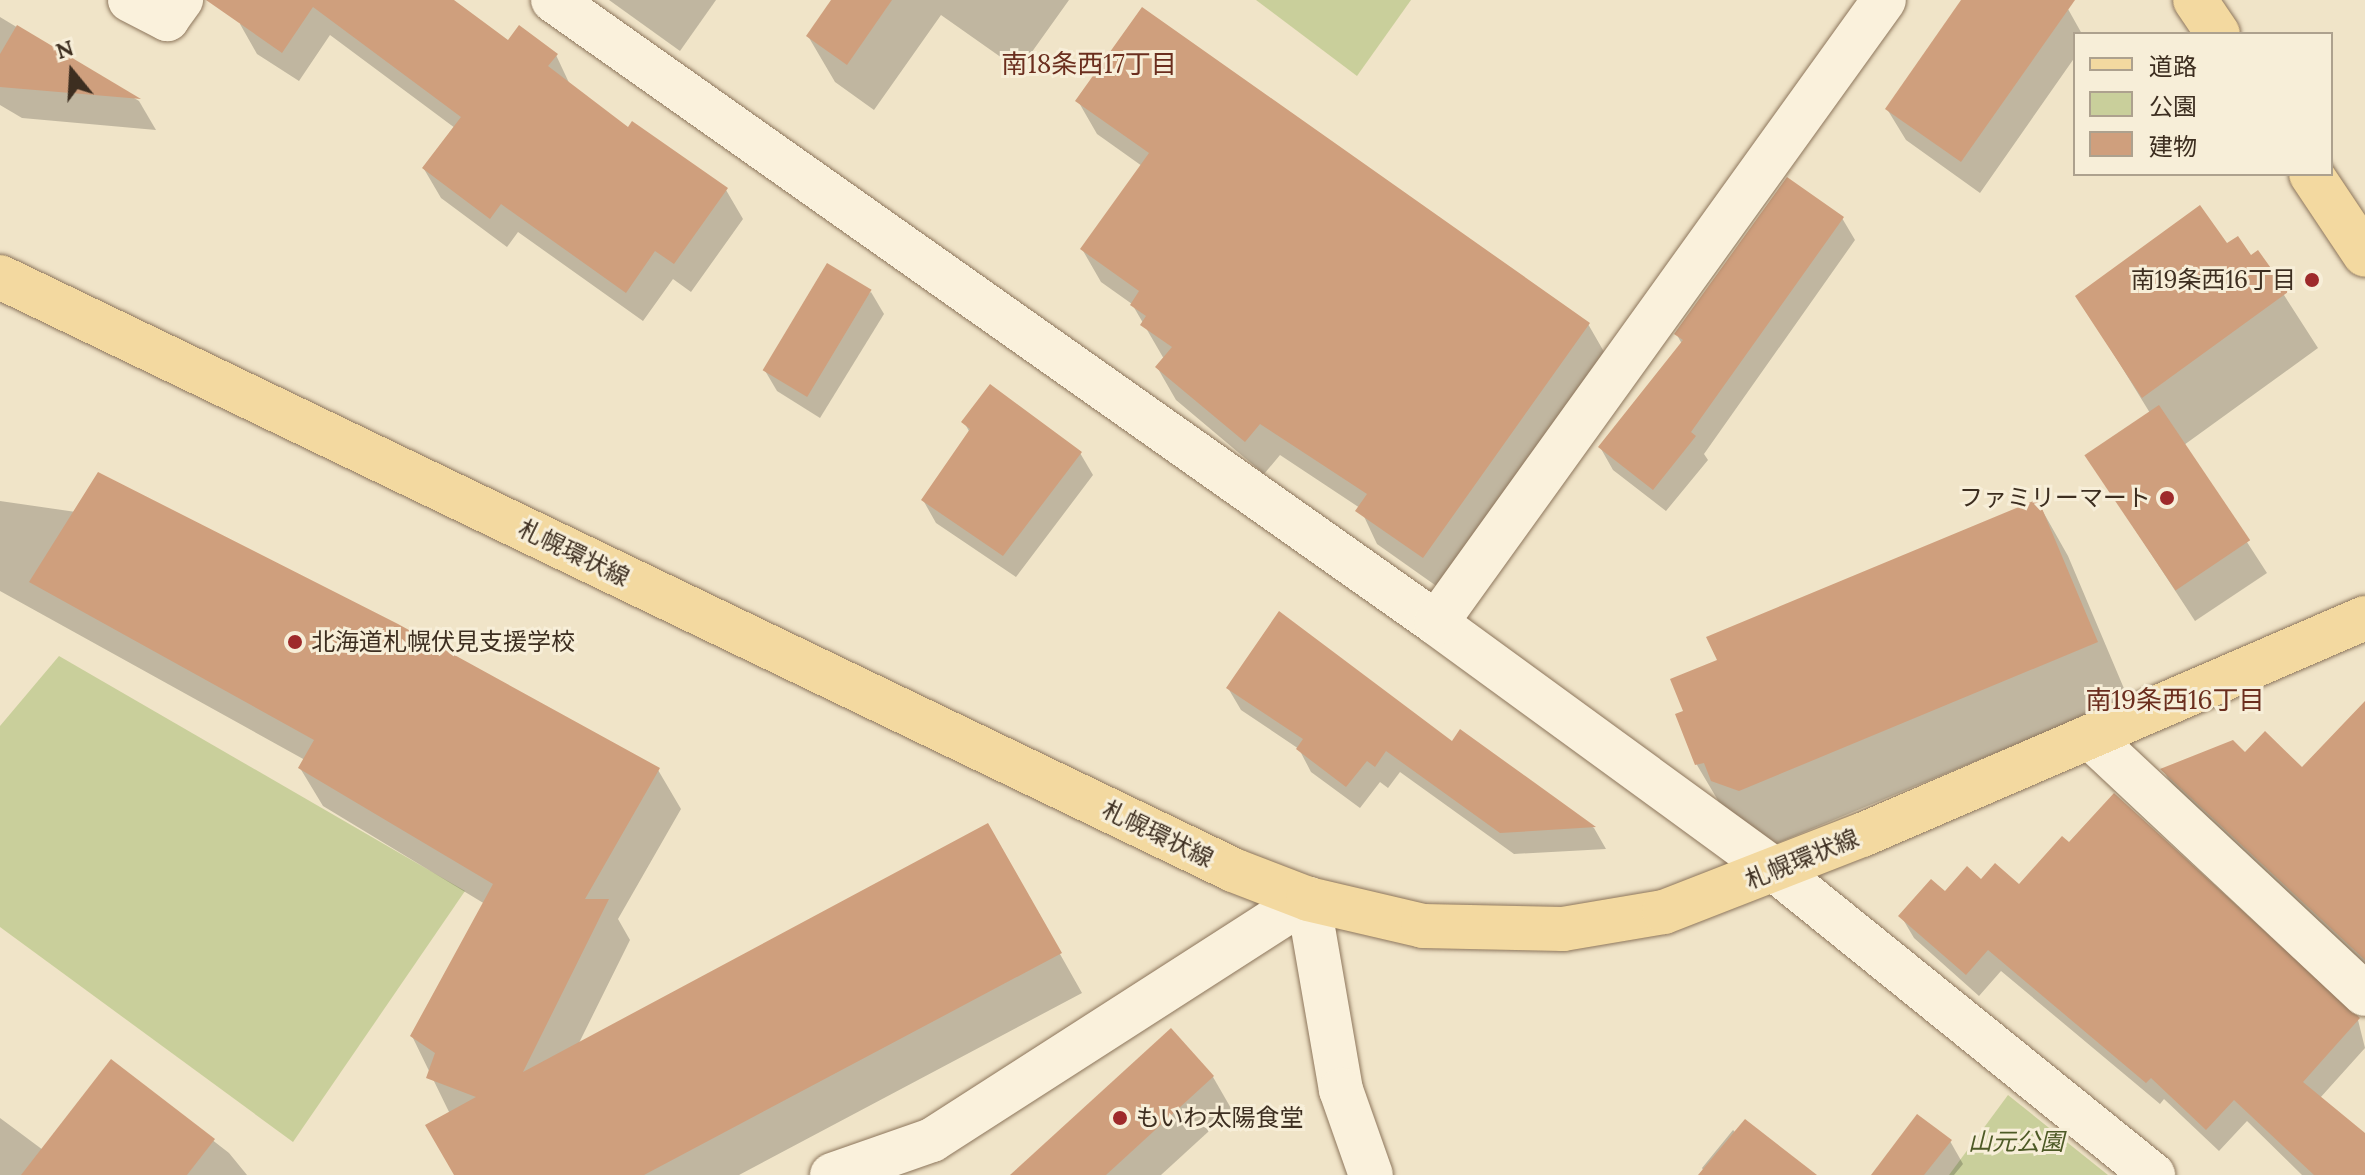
<!DOCTYPE html>
<html>
<head>
<meta charset="utf-8">
<style>
	body { margin:0 }
	#map { position:relative; width:2365px; height:1175px; overflow:hidden; background:#f0e4c8; font-family:Lora,"Noto Sans JP",serif }
	div>[style] { position:absolute }
	.green>* { inset:0; background:#c9cf9b }
	.shadow>* { inset:0; background:#0003 }
	.building>* { inset:0; background:#cf9f7d; transform-origin:0 0 }
	.roads { filter:drop-shadow(0 0 2px #8d765c) drop-shadow(0 0 2px #8d765c) }
	.street>* { height:44px; margin:-22px; padding:0 22px; transform-origin:22px; border-radius:22px; background:#faf1dc }
	.primary>* { height:44px; margin:-22px; padding:0 22px; transform-origin:22px; border-radius:22px; background:#f3d9a0 }
	.dots>* { width:22px; height:22px; translate:-50% -50%; box-sizing:border-box; border:4px solid #f7eed8; border-radius:50% }
	span { translate:-50% -50%; white-space:nowrap; text-align:center; line-height:1.15; -webkit-text-stroke:6px #f7eed8; paint-order:stroke }
	.poi-label { font-size:24px; color:#3d2e20 }
	.right { translate:-100% -50%; text-align:right }
	.left { translate:0 -50%; text-align:left }
	.street-label { font-size:24px; color:#3d2e20 }
	.park-label { font-size:24px; color:#4d5a26; font-style:italic }
	.neighbourhood-label { font-size:26px; color:#6b2e1e }
	.legend { position:absolute; left:2073px; top:32px; width:260px; height:144px; box-sizing:border-box; background:#f7eed8; border:2px solid #ada18e; margin:0; padding:10px 14px; list-style:none; font-size:24px; color:#3d2e20 }
	.legend li { display:flex; align-items:center; gap:16px; height:40px }
	.legend b { width:40px; border:2px solid #ada18e }
	.north { position:absolute; left:32px; top:32px; width:80px; height:80px; -webkit-text-stroke:6px #f7eed8; paint-order:stroke; rotate:342deg; font-size:22px; font-weight:700; line-height:32px; text-align:center; color:#3d2e20 }
	.north::after { content:''; display:block; margin:auto; width:28px; height:36px; background:#3d2e20; clip-path:polygon(50% 0,100% 100%,50% 72%,0 100%) }
</style>
</head>
<body>
<div id="map">
	<div class="green">
		<div style="clip-path:polygon(1256px 0,1411px 0,1357px 76px)"></div>
		<div style="clip-path:polygon(59px 656px,465px 891px,293px 1142px,0 927px,0 726px)"></div>
		<div style="clip-path:polygon(2008px 1095px,2108px 1175px,1949px 1175px)"></div>
	</div>
	<div class="shadow">
		<div style="clip-path:polygon(257px 0,451px 0,508px 43px,556px 55px,571px 87px,628px 130px,726px 190px,743px 219px,691px 292px,673px 279px,643px 321px,518px 232px,507px 247px,441px 198px,424px 169px,455px 128px,330px 35px,299px 81px,257px 54px,240px 24px)"></div>
		<div style="clip-path:polygon(609px 0,716px 0,680px 51px)"></div>
		<div style="clip-path:polygon(834px 0,1069px 0,1019px 70px,941px 15px,874px 110px,835px 82px,808px 36px)"></div>
		<div style="clip-path:polygon(1964px 0,2054px 0,2068px 9px,2082px 34px,2075px 34px,2075px 57px,1980px 193px,1906px 140px,1887px 109px)"></div>
		<div style="clip-path:polygon(0 17px,139px 101px,156px 130px,22px 118px,0 105px)"></div>
		<div style="clip-path:polygon(1078px 101px,1588px 324px,1607px 357px,1442px 590px,1377px 544px,1360px 508px,1280px 455px,1264px 474px,1176px 400px,1157px 367px,1164px 359px,1132px 304px,1101px 282px,1082px 249px,1142px 166px,1097px 134px)"></div>
		<div style="clip-path:polygon(1842px 218px,1855px 240px,1704px 454px,1708px 460px,1666px 511px,1613px 470px,1600px 447px,1682px 344px,1677px 335px)"></div>
		<div style="clip-path:polygon(2227px 245px,2250px 258px,2257px 253px,2318px 348px,2184px 445px,2267px 573px,2195px 621px,2087px 456px,2150px 413px,2078px 296px)"></div>
		<div style="clip-path:polygon(871px 292px,884px 314px,820px 418px,777px 391px,764px 369px)"></div>
		<div style="clip-path:polygon(964px 422px,1080px 453px,1093px 475px,1016px 577px,936px 523px,923px 500px,970px 433px)"></div>
		<div style="clip-path:polygon(0 501px,76px 512px,658px 770px,681px 809px,618px 919px,630px 940px,578px 1045px,987px 825px,1082px 993px,739px 1175px,456px 1175px,450px 1114px,412px 1036px,485px 904px,323px 806px,300px 768px,305px 760px,0 591px)"></div>
		<div style="clip-path:polygon(2037px 501px,2068px 556px,2128px 698px,1771px 846px,1729px 819px,1697px 765px,1678px 716px,1685px 712px,1719px 661px)"></div>
		<div style="clip-path:polygon(1228px 688px,1452px 744px,1460px 732px,1594px 828px,1606px 849px,1514px 854px,1400px 772px,1388px 788px,1380px 782px,1360px 808px,1311px 772px,1299px 749px,1241px 710px)"></div>
		<div style="clip-path:polygon(2365px 704px,2365px 978px,2184px 805px,2163px 770px,2245px 755px,2302px 770px)"></div>
		<div style="clip-path:polygon(1982px 881px,2019px 886px,2358px 1020px,2365px 1048px,2320px 1098px,2365px 1135px,2365px 1175px,2302px 1175px,2247px 1121px,2219px 1151px,2164px 1099px,2160px 1104px,2001px 971px,1979px 996px,1914px 938px,1901px 916px)"></div>
		<div style="clip-path:polygon(1171px 1031px,1213px 1077px,1232px 1110px,1161px 1175px,1013px 1175px)"></div>
		<div style="clip-path:polygon(112px 1062px,229px 1153px,247px 1175px,0 1175px,0 1118px,43px 1150px)"></div>
		<div style="clip-path:polygon(1733px 1130px,1736px 1133px,1813px 1175px,1706px 1175px,1702px 1168px)"></div>
		<div style="clip-path:polygon(1950px 1141px,1963px 1164px,1954px 1175px,1873px 1175px)"></div>
	</div>
	<div class="building">
		<div style="clip-path:polygon(206px 0,454px 0,508px 40px,519px 25px,558px 54px,548px 66px,628px 127px,632px 121px,728px 188px,674px 264px,655px 251px,626px 293px,501px 204px,490px 219px,422px 168px,461px 117px,313px 7px,282px 53px)"></div>
		<div style="clip-path:polygon(831px 0,892px 0,847px 65px,806px 36px)"></div>
		<div style="clip-path:polygon(1961px 0,2075px 0,1961px 162px,1885px 109px)"></div>
		<div style="clip-path:polygon(1142px 7px,1590px 323px,1423px 558px,1355px 511px,1367px 494px,1260px 424px,1245px 442px,1155px 367px,1172px 347px,1140px 325px,1146px 316px,1130px 305px,1139px 291px,1080px 249px,1149px 153px,1075px 101px)"></div>
		<div style="clip-path:polygon(17px 25px,141px 99px,0 87px,0 54px)"></div>
		<div style="clip-path:polygon(1787px 177px,1844px 217px,1691px 432px,1696px 436px,1653px 490px,1598px 447px,1683px 340px,1674px 334px)"></div>
		<div style="clip-path:polygon(2200px 205px,2227px 243px,2238px 236px,2251px 255px,2258px 250px,2288px 292px,2142px 398px,2075px 296px)"></div>
		<div style="left:827px;top:263px;width:52px;height:125px;rotate:31deg"></div>
		<div style="clip-path:polygon(990px 384px,1082px 452px,1003px 556px,921px 500px,970px 429px,961px 422px)"></div>
		<div style="left:2159px;top:405px;width:163px;height:90px;rotate:56deg"></div>
		<div style="clip-path:polygon(98px 472px,398px 624px,660px 768px,585px 899px,609px 899px,523px 1072px,988px 823px,1062px 953px,644px 1175px,454px 1175px,425px 1125px,476px 1097px,426px 1078px,435px 1053px,410px 1036px,493px 884px,298px 768px,314px 740px,29px 582px)"></div>
		<div style="clip-path:polygon(2038px 499px,2098px 642px,1739px 791px,1711px 781px,1704px 763px,1695px 765px,1675px 714px,1683px 711px,1670px 679px,1717px 660px,1706px 637px)"></div>
		<div style="clip-path:polygon(1279px 611px,1452px 741px,1460px 729px,1596px 827px,1500px 833px,1386px 751px,1375px 767px,1367px 761px,1346px 787px,1296px 749px,1303px 739px,1226px 688px)"></div>
		<div style="clip-path:polygon(2365px 701px,2365px 960px,2160px 769px,2233px 740px,2245px 752px,2265px 731px,2302px 767px)"></div>
		<div style="clip-path:polygon(2114px 793px,2360px 1018px,2303px 1082px,2365px 1133px,2365px 1175px,2314px 1175px,2234px 1100px,2206px 1130px,2151px 1078px,2146px 1083px,1988px 950px,1966px 975px,1898px 916px,1931px 879px,1945px 891px,1967px 866px,1981px 879px,1995px 863px,2019px 884px,2062px 836px,2069px 842px)"></div>
		<div style="clip-path:polygon(1171px 1028px,1214px 1076px,1106px 1175px,1010px 1175px)"></div>
		<div style="clip-path:polygon(111px 1059px,215px 1139px,187px 1175px,21px 1175px)"></div>
		<div style="clip-path:polygon(1917px 1114px,1952px 1140px,1924px 1175px,1871px 1175px)"></div>
		<div style="clip-path:polygon(1745px 1119px,1817px 1175px,1698px 1175px)"></div>
	</div>
	<div class="roads">
		<div class="street">
			<div style="left:130px;top:0;width:42px;rotate:27.2deg"></div>
			<div style="left:167px;top:19px;width:24px;rotate:-54deg"></div>
			<div style="left:553px;top:0;width:1081px;rotate:35.2deg"></div>
			<div style="left:1436px;top:623px;width:419px;rotate:36.1deg"></div>
			<div style="left:1775px;top:870px;width:486px;rotate:38.9deg"></div>
			<div style="left:1436px;top:623px;width:767px;rotate:-54.28deg"></div>
			<div style="left:2090px;top:737px;width:376px;rotate:43.1deg"></div>
			<div style="left:832px;top:1175px;width:106px;rotate:-19.3deg"></div>
			<div style="left:932px;top:1140px;width:447px;rotate:-32.7deg"></div>
			<div style="left:1308px;top:899px;width:194px;rotate:80.2deg"></div>
			<div style="left:1341px;top:1090px;width:90px;rotate:70.6deg"></div>
		</div>
		<div class="primary">
			<div style="left:2195px;top:0;width:41px;rotate:55.9deg"></div>
			<div style="left:2311px;top:174px;width:97px;rotate:56.3deg"></div>
			<div style="left:0;top:277px;width:1368px;rotate:25.68deg"></div>
			<div style="left:1233px;top:870px;width:80px;rotate:21.1deg"></div>
			<div style="left:1308px;top:899px;width:118px;rotate:13.2deg"></div>
			<div style="left:1423px;top:926px;width:140px;rotate:1.2deg"></div>
			<div style="left:1563px;top:929px;width:102px;rotate:-9.6deg"></div>
			<div style="left:1664px;top:912px;width:212px;rotate:-21.3deg"></div>
			<div style="left:1862px;top:835px;width:548px;rotate:-23.34deg"></div>
		</div>
	</div>
	<div class="dots">
		<div style="left:2312px;top:280px;background:#9e2a2b"></div>
		<div style="left:2167px;top:498px;background:#9e2a2b"></div>
		<div style="left:295px;top:642px;background:#9e2a2b"></div>
		<div style="left:1120px;top:1118px;background:#9e2a2b"></div>
	</div>
	<div class="poi-label">
		<span class="right" style="left:2296px;top:280px">南19条西16丁目</span>
		<span class="right" style="left:2151px;top:498px">ファミリーマート</span>
		<span class="left" style="left:311px;top:642px">北海道札幌伏見支援学校</span>
		<span class="left" style="left:1136px;top:1118px">もいわ太陽食堂</span>
	</div>
	<div class="street-label">
		<span style="left:574px;top:553px;rotate:26deg">札幌環状線</span>
		<span style="left:1158px;top:834px;rotate:26deg">札幌環状線</span>
		<span style="left:1802px;top:859px;rotate:-22deg">札幌環状線</span>
	</div>
	<div class="park-label">
		<span style="left:2016px;top:1142px">山元公園</span>
	</div>
	<div class="neighbourhood-label">
		<span style="left:1089px;top:64px">南18条西17丁目</span>
		<span style="left:2175px;top:700px">南19条西16丁目</span>
	</div>
	<ul class="legend">
	<li><b style="height:10px;background:#f3d9a0"></b>道路</li>
	<li><b style="height:22px;background:#c9cf9b"></b>公園</li>
	<li><b style="height:22px;background:#cf9f7d"></b>建物</li>
	</ul>
	<div class="north">N</div>
</div>
</body>
</html>
